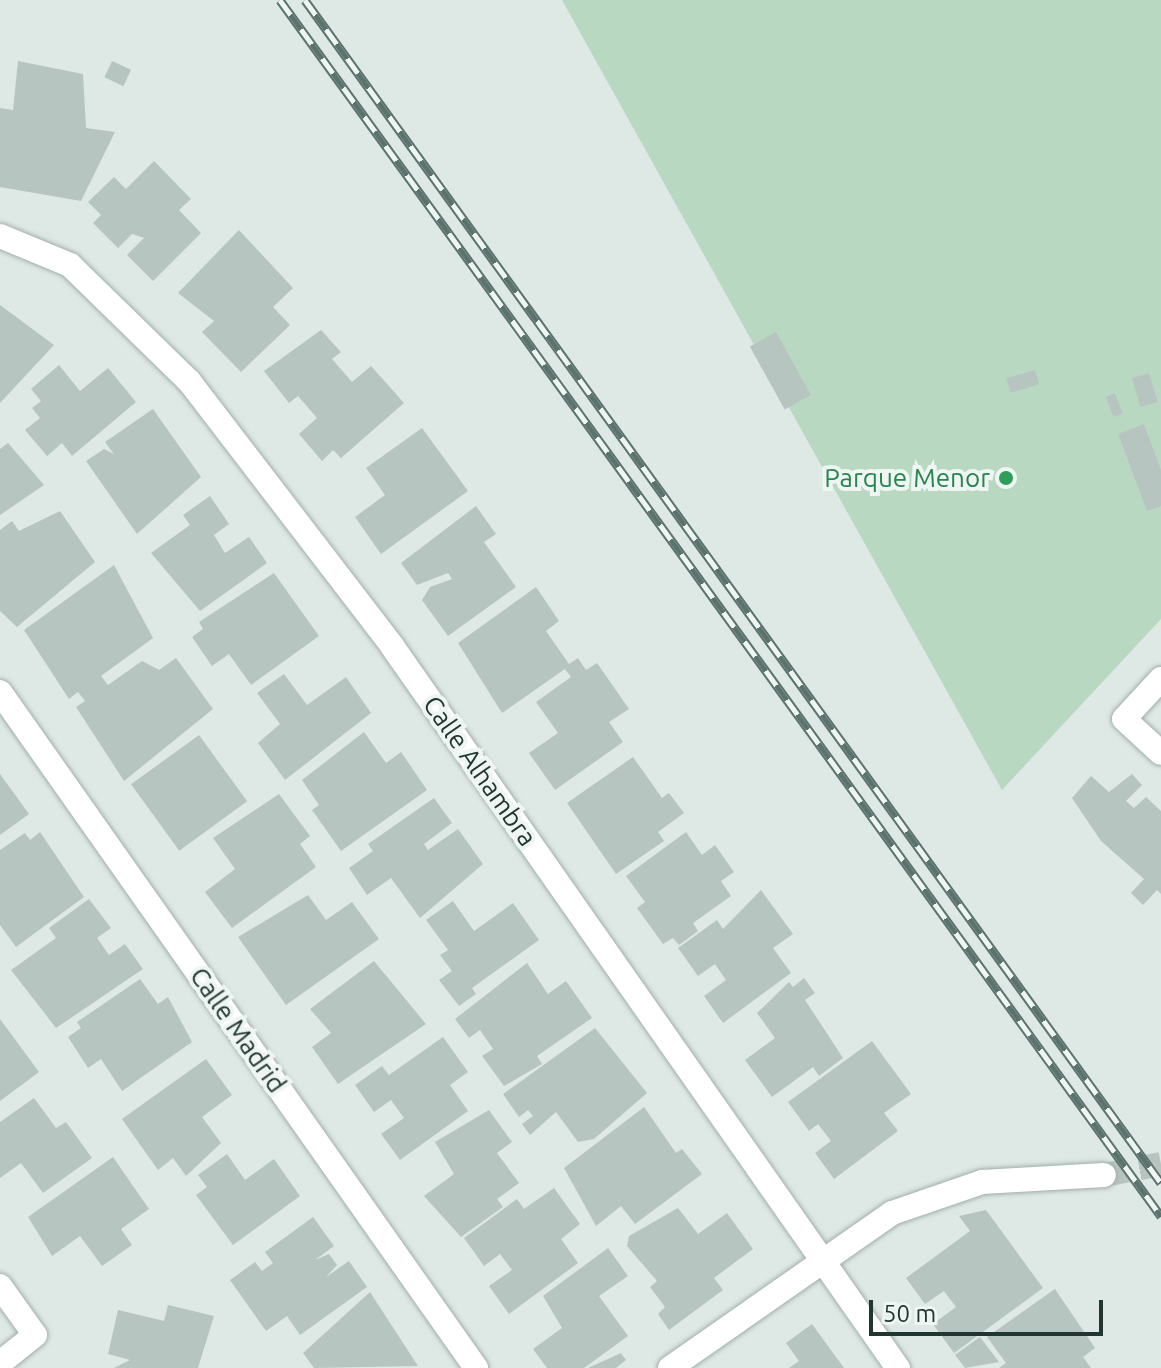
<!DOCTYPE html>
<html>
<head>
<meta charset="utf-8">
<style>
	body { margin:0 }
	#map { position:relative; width:1161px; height:1368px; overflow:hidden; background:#dee8e4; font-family:Ubuntu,sans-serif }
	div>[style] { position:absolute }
	.green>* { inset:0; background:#b9d8c2 }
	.building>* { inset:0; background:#b7c5c0; transform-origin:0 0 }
	.minor-tunnel>* { height:24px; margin-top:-12px; transform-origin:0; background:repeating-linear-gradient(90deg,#b8c4c0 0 24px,transparent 0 36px) }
	.roads { filter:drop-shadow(0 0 2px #a2afab) drop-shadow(0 0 2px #a2afab) }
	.minor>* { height:24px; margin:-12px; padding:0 12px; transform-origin:12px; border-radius:12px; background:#fff }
	.rail>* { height:9px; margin-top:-4.5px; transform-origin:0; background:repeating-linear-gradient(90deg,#eef5f2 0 18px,#5b726d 0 36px); box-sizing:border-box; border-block:2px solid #5b726d }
	.dots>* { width:22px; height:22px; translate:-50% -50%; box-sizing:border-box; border:4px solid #eef5f2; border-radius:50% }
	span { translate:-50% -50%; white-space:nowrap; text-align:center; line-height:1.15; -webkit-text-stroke:8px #eef5f2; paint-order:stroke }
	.leisure-label { font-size:26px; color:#27864d }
	.right { translate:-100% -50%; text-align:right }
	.street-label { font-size:26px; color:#213631 }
	.scale { position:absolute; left:869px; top:1300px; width:234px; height:36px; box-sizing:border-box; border:4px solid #213631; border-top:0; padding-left:10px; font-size:24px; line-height:28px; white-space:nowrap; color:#213631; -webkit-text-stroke:6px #eef5f2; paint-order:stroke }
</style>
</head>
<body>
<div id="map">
	<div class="green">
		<div style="clip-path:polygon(562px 0,1161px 0,1161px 619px,1002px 790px)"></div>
	</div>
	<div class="building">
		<div style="clip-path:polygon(18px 61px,83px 74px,86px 128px,115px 132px,81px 201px,0 187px,0 108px,13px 110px)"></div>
		<div style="left:112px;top:61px;width:21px;height:18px;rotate:25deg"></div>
		<div style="clip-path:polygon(154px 161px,191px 199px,179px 210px,201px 233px,153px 281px,127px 255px,144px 238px,132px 234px,118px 248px,93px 223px,101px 215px,88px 202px,114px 177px,126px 189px)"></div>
		<div style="clip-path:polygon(239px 230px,293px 288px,273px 307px,290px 325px,241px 372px,202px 332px,214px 321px,178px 293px)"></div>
		<div style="clip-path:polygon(0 305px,54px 345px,0 403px)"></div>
		<div style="clip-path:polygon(321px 330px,341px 352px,332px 359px,352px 382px,371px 366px,404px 403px,341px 458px,333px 450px,322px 461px,299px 434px,317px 418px,298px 396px,289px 403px,264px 371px)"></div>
		<div style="left:776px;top:332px;width:72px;height:30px;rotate:61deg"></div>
		<div style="clip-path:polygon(59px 365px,80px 391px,108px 368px,136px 402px,72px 456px,62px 443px,47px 456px,25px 430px,40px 418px,32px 408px,41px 401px,31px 389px)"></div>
		<div style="left:1035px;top:370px;width:15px;height:30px;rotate:74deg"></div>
		<div style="left:1149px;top:373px;width:30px;height:18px;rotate:73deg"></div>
		<div style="left:1115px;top:393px;width:22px;height:10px;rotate:69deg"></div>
		<div style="clip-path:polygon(153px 409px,201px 477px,137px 534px,86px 461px,104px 449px,114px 454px,105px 442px)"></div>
		<div style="clip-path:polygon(1144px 424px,1161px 470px,1161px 506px,1147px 511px,1118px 434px)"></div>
		<div style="clip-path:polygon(422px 428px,468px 491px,381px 554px,355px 517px,385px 495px,366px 468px)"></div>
		<div style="clip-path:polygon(8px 443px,44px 485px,0 515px,0 449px)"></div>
		<div style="clip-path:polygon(210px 496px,229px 524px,214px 535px,225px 553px,249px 537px,267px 563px,200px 611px,151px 553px,190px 525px,183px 515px)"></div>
		<div style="clip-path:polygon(476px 506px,496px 534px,484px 542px,516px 587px,448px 636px,422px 600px,430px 587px,452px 579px,448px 573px,417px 585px,401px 563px)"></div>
		<div style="clip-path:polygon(60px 511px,95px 562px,17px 627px,0 611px,0 530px,12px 521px,19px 531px)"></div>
		<div style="clip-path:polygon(114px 565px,153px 638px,101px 676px,108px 685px,142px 661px,159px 670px,176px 658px,213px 709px,124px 781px,76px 707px,85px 701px,78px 692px,69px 699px,24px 630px)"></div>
		<div style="clip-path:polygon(274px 573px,319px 636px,251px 685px,229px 654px,212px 666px,192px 637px,203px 629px,199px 622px)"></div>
		<div style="clip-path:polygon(536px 587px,559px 621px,546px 631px,569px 664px,578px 658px,586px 670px,597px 663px,629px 709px,609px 722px,623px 742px,555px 790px,529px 753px,558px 733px,536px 702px,571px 677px,565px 669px,502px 713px,458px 643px)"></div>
		<div style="clip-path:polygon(284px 674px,307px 705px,346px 677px,371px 713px,285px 780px,258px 743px,280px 724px,257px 693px)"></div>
		<div style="clip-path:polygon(364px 732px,386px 763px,401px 752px,427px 790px,341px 851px,312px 810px,319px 805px,302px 780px)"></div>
		<div style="left:199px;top:735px;width:82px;height:84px;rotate:54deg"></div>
		<div style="clip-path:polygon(633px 757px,662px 798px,669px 793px,684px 813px,658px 832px,664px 841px,616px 874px,567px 803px)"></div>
		<div style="clip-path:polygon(0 774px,29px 814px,0 835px)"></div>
		<div style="clip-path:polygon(1132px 774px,1142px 785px,1126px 801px,1134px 808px,1146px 797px,1161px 811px,1161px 894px,1157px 890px,1143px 905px,1131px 893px,1144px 879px,1101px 841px,1072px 798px,1091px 776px,1109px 792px)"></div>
		<div style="clip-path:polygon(279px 794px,310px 836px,300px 844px,316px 867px,232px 928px,205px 892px,235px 869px,213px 838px)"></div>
		<div style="clip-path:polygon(434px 798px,452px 823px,424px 844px,428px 850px,458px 829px,483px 864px,420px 918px,391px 878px,367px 895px,349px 868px,373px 851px,368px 844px)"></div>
		<div style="clip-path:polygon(40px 832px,84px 897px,16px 947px,0 925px,0 850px,25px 833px,30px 840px)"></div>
		<div style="clip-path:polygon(686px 832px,702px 855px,715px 845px,734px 872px,721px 881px,731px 896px,693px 923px,698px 931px,679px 945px,673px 938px,663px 944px,637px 908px,645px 902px,626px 876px)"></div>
		<div style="clip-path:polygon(761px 890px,793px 934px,773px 948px,791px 973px,723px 1023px,704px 996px,726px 980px,715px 964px,698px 976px,678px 948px,717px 920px,723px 929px)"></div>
		<div style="clip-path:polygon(308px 895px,326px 920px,352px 902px,379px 939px,286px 1005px,238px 937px)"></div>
		<div style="clip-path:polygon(89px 899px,111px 928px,97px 938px,109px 955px,125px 944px,143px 969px,56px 1028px,11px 970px,56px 938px,49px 928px)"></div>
		<div style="clip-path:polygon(453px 901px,474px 931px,513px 903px,539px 940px,472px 988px,476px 994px,459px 1006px,439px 980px,452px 971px,440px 955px,448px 950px,426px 920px)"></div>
		<div style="clip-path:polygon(374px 961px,426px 1024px,338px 1084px,312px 1047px,331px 1033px,310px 1009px)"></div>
		<div style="clip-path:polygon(527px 963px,548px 994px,566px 981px,592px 1018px,537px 1056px,542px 1064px,504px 1086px,482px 1056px,493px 1049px,480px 1030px,469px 1038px,455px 1019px)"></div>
		<div style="clip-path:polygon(804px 978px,815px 993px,805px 1000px,843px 1058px,819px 1076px,813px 1067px,772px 1097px,745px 1060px,775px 1038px,757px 1013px,789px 982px,793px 987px)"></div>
		<div style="clip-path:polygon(140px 979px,158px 1004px,168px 997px,192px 1042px,122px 1091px,101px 1059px,88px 1068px,68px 1037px,81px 1028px,77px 1022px)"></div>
		<div style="clip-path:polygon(0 1019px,39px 1072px,0 1101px)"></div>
		<div style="clip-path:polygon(595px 1028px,647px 1093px,594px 1139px,578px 1142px,556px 1112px,530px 1135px,522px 1124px,533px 1116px,528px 1110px,519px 1117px,503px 1094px)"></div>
		<div style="clip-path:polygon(443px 1037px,468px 1072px,450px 1085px,468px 1111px,400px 1160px,381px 1134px,404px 1118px,391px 1100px,374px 1112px,355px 1085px,382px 1066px,389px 1075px)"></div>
		<div style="clip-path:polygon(872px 1041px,911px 1094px,884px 1113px,898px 1131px,834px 1179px,815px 1153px,831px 1141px,818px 1124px,809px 1131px,788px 1102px)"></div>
		<div style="clip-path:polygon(206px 1059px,232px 1095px,202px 1117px,221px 1143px,186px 1176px,173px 1158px,158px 1170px,122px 1119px)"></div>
		<div style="clip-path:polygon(34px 1098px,56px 1128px,66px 1122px,92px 1158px,43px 1193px,21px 1163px,0 1178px,0 1122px)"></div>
		<div style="clip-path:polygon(644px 1107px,676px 1153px,682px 1149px,702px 1174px,635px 1224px,621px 1206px,596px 1226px,564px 1168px)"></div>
		<div style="clip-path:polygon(489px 1110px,512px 1142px,497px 1153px,519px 1183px,497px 1199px,503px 1207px,461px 1237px,424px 1196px,454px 1174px,435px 1142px)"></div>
		<div style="clip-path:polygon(227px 1154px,245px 1180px,274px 1159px,300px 1196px,233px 1245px,196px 1195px,207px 1187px,198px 1175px)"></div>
		<div style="clip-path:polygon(113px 1157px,149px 1209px,121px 1229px,132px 1245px,102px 1266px,80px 1236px,52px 1256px,28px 1217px)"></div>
		<div style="clip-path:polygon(554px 1188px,580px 1224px,561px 1239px,578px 1263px,509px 1314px,489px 1286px,512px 1270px,500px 1254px,484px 1266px,464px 1238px,517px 1199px,524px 1209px)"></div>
		<div style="clip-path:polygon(678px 1208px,698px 1234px,727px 1213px,753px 1249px,714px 1278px,723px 1290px,669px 1330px,658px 1314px,665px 1307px,650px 1287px,657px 1281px,627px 1246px,629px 1236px)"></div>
		<div style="clip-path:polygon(986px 1210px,1043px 1288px,954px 1353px,933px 1324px,956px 1307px,944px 1291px,925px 1304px,906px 1278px,970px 1231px,959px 1216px)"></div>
		<div style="clip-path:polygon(313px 1217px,334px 1246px,315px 1260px,329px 1254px,337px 1265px,326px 1277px,349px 1261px,367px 1287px,300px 1335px,287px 1316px,266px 1331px,230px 1280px,255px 1262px,262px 1271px,273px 1263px,265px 1252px)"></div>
		<div style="clip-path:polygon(608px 1248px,628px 1276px,599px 1296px,628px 1336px,584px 1368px,547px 1368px,533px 1349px,562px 1328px,543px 1296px)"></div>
		<div style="clip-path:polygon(1055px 1289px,1095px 1348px,1083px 1357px,1091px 1368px,999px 1368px,1006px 1363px,987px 1337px)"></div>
		<div style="clip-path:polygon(370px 1292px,418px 1366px,314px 1368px,303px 1353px)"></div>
		<div style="clip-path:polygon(168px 1305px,214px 1316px,198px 1368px,114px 1368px,130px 1360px,108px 1354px,118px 1310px,164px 1321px)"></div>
		<div style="clip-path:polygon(812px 1324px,844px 1368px,789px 1368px,799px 1361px,786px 1343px)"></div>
		<div style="clip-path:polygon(980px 1337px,999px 1362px,965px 1368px,955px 1355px)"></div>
		<div style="clip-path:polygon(621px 1353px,626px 1360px,616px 1368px,588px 1368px)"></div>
	</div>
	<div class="minor-tunnel">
		<div style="left:1104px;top:1175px;width:58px;rotate:-10.9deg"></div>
	</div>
	<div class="roads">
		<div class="minor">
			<div style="left:0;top:236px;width:76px;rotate:22.5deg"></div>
			<div style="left:70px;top:265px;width:166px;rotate:44.3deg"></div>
			<div style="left:189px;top:381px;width:334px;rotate:52.5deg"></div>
			<div style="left:392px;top:646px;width:882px;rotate:54.98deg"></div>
			<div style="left:1161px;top:679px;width:54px;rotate:132.8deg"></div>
			<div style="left:1124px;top:719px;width:50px;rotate:42.6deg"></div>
			<div style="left:0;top:692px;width:827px;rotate:54.85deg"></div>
			<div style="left:0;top:1286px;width:60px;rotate:54.5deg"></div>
			<div style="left:35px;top:1335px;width:45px;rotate:141.3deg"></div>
			<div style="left:670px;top:1368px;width:271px;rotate:-34.9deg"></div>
			<div style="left:892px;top:1213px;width:95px;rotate:-19deg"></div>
			<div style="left:982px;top:1182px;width:122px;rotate:-3.3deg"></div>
		</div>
	</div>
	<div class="rail">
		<div style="left:280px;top:0;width:1502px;rotate:54.08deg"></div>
		<div style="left:305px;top:0;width:1460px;rotate:54.11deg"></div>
	</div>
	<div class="dots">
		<div style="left:1006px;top:478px;background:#2e9e5b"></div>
	</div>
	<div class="leisure-label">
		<span class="right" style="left:990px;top:478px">Parque Menor</span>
	</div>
	<div class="street-label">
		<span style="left:480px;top:771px;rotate:55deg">Calle Alhambra</span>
		<span style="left:238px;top:1030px;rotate:55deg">Calle Madrid</span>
	</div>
	<div class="scale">50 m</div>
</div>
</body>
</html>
